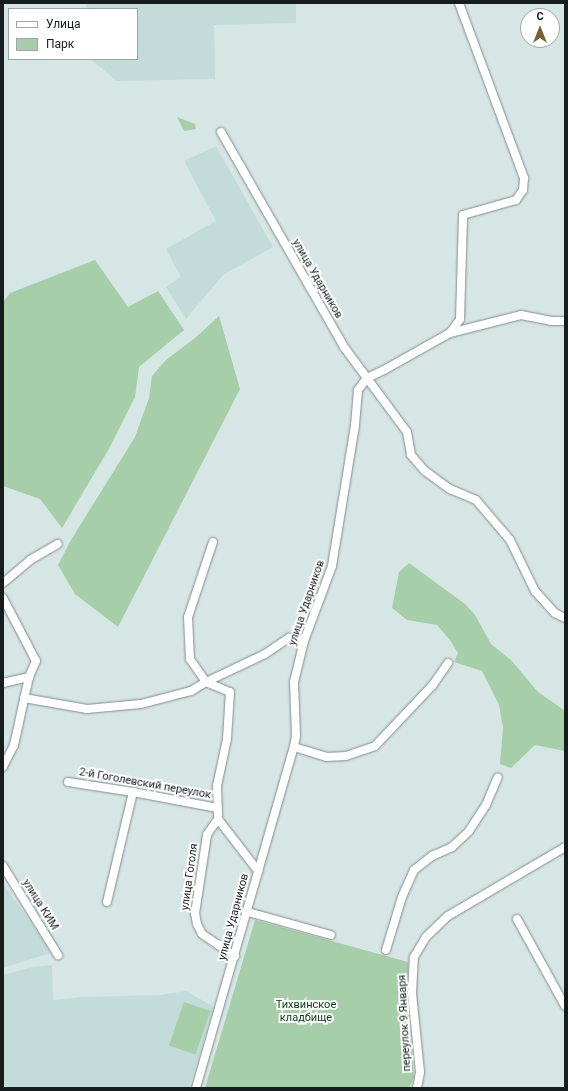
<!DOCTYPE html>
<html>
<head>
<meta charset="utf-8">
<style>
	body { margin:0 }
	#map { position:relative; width:568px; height:1091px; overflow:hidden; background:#d6e6e4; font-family:Roboto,sans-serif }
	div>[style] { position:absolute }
	.built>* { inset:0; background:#c3dcd9 }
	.green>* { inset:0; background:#a5cea9; transform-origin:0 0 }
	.roads { filter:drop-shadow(0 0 1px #808e8d) drop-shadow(0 0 1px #808e8d) }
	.minor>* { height:8px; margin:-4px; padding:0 4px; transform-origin:4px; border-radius:4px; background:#fff }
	span { translate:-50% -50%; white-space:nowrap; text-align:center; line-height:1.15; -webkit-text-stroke:4px #fff; paint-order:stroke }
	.street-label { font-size:11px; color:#171d1c }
	.park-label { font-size:11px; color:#0a3916 }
	.frame { position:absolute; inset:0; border:4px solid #171d1c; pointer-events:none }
	.legend { position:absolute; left:8px; top:8px; width:130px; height:52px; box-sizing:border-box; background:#fff; border:1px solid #a2a5a4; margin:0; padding:5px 7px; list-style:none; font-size:12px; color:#171d1c }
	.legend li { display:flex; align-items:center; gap:8px; height:20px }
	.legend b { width:20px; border:1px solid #a2a5a4 }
	.north { position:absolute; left:520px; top:8px; width:40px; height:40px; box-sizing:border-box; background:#fff; border:1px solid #a2a5a4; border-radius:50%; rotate:0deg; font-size:11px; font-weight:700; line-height:16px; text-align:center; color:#171d1c }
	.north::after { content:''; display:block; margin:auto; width:14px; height:18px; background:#786131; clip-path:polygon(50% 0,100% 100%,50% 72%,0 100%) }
</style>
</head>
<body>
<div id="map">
	<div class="built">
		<div style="clip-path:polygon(86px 3px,296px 3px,296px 23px,214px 25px,215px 79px,117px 81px,90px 59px,137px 59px,137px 9px,86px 9px)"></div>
		<div style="clip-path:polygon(216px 146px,273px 247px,223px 275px,186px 319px,166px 287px,181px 277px,166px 249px,216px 221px,184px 161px)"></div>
		<div style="clip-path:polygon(3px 883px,38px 932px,50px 953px,3px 968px)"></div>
		<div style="clip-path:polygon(52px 965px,53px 1000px,83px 997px,161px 995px,186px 991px,214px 1007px,189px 1088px,3px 1088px,3px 975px,32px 967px)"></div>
	</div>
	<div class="green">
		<div style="clip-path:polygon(177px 117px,195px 124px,196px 129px,184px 131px)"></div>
		<div style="clip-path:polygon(95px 260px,128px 307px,158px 291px,184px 330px,139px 367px,135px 397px,110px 447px,62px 528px,40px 499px,3px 486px,3px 302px,10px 293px)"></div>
		<div style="clip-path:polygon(219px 316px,240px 389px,118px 627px,75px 594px,58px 565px,71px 540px,135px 437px,149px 398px,152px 376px,166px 360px,195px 338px)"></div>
		<div style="clip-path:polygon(409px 563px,465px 604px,475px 615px,491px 644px,511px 660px,538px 692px,564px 710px,565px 751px,535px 745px,511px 768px,500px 764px,503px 728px,499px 705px,482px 671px,454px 662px,458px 653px,450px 640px,437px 625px,407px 620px,392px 608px,399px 572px)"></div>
		<div style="clip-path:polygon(255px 920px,408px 962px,409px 1019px,414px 1078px,409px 1088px,205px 1088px)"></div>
		<div style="left:184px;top:1002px;width:28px;height:46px;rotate:19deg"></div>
	</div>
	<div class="roads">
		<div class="minor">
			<div style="left:221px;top:132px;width:248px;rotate:60.2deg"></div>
			<div style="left:344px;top:347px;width:106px;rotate:53.5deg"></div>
			<div style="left:407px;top:432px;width:23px;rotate:80deg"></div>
			<div style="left:411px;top:455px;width:21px;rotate:49deg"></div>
			<div style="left:425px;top:471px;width:31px;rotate:36deg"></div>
			<div style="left:450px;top:489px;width:28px;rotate:23deg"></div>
			<div style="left:476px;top:500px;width:52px;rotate:49.6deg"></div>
			<div style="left:510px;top:540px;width:57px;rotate:63.9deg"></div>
			<div style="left:535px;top:591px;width:30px;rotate:48deg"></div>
			<div style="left:555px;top:613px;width:11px;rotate:27deg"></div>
			<div style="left:450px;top:333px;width:73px;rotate:-14.2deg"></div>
			<div style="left:521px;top:315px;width:31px;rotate:11deg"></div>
			<div style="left:551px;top:321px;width:14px"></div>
			<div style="left:213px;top:542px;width:79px;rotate:108.4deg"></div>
			<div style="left:188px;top:617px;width:42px;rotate:87.3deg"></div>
			<div style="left:190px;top:659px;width:28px;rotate:55deg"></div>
			<div style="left:206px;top:682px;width:26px;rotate:23deg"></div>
			<div style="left:230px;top:692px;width:47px;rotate:93.7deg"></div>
			<div style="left:227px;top:739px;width:48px;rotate:102deg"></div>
			<div style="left:217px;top:786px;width:33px;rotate:88deg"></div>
			<div style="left:218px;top:819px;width:19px;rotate:125deg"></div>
			<div style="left:207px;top:835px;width:79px;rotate:98.7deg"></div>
			<div style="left:195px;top:913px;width:11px;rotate:80deg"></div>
			<div style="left:197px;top:924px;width:11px;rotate:63deg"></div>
			<div style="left:202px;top:934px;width:40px;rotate:34deg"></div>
			<div style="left:3px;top:583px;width:35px;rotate:-40deg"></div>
			<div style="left:30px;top:560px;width:32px;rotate:-30deg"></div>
			<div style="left:3px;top:598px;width:71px;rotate:62.4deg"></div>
			<div style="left:36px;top:661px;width:17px;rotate:114deg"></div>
			<div style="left:29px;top:677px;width:70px;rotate:102.4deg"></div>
			<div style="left:14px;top:745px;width:25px;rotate:117deg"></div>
			<div style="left:3px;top:683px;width:27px;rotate:-13deg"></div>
			<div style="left:24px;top:698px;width:64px;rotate:9.9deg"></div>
			<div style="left:87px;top:709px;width:54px;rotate:-5.3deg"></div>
			<div style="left:141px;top:704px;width:52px;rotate:-14.6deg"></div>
			<div style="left:191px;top:691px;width:17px;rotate:-31deg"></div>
			<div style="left:206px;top:682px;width:65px;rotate:-25.4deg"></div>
			<div style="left:265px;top:654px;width:29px;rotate:-34deg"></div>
			<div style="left:289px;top:638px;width:15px;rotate:11deg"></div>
			<div style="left:294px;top:747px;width:34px;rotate:17deg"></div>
			<div style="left:326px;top:757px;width:20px;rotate:-3deg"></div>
			<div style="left:346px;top:756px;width:31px;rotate:-19deg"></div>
			<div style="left:375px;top:746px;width:83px;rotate:-46.5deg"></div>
			<div style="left:432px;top:686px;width:28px;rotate:-55deg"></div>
			<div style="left:68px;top:782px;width:66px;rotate:8.7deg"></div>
			<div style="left:133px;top:792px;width:86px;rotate:10.7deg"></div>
			<div style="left:218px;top:819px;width:66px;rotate:52.4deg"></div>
			<div style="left:3px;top:866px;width:105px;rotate:58.3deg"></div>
			<div style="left:107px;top:902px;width:113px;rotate:-76.7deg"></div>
			<div style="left:248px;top:912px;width:86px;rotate:15.5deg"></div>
			<div style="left:517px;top:919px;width:99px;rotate:61.1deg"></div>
			<div style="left:386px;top:950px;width:55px;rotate:-73.2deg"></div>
			<div style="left:402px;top:897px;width:30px;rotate:-66deg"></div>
			<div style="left:414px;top:870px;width:23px;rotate:-38deg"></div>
			<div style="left:432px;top:856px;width:22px;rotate:-24deg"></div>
			<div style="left:452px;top:847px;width:23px;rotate:-43deg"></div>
			<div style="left:469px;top:831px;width:31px;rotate:-57deg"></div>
			<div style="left:486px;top:805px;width:30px;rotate:-67deg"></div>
			<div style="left:196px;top:1088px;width:355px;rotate:-74deg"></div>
			<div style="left:294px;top:747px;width:11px;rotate:-80deg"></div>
			<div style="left:296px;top:736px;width:54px;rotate:-92.1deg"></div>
			<div style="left:294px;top:682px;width:42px;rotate:-76.3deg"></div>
			<div style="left:304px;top:641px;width:80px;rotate:-69.5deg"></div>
			<div style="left:332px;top:566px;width:143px;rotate:-80.7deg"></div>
			<div style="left:355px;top:425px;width:35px;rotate:-85deg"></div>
			<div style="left:358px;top:390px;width:15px;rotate:-53deg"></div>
			<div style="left:367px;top:378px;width:19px;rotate:-25deg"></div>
			<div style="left:384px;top:370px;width:76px;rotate:-29.3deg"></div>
			<div style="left:450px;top:333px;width:17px;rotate:-54deg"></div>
			<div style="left:460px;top:319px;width:104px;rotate:-88.3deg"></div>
			<div style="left:463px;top:215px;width:55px;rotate:-15.8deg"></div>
			<div style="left:516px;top:200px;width:12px;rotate:-55deg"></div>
			<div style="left:523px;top:190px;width:12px;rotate:-85deg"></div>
			<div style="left:524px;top:178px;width:187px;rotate:-110.4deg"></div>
			<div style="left:417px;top:1088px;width:16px;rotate:-79deg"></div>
			<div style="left:420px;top:1072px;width:79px;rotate:-95.8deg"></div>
			<div style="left:412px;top:993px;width:36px;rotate:-87deg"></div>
			<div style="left:414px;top:957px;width:23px;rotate:-59deg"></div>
			<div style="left:426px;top:937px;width:30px;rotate:-44deg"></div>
			<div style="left:448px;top:916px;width:136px;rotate:-30.5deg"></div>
		</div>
	</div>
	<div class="street-label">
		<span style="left:317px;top:279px;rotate:60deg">улица Ударников</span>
		<span style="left:307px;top:603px;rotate:-71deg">улица Ударников</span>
		<span style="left:145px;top:784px;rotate:10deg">2-й Гоголевский переулок</span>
		<span style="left:190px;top:877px;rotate:-82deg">улица Гоголя</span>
		<span style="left:40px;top:905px;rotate:58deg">улица КИМ</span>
		<span style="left:234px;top:917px;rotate:-75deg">улица Ударников</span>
		<span style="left:405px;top:1023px;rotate:-93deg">переулок 9 Января</span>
	</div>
	<div class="park-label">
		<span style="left:306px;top:1012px">Тихвинское<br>кладбище</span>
	</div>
	<div class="frame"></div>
	<ul class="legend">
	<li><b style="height:5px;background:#fff"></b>Улица</li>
	<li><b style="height:11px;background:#a5cea9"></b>Парк</li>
	</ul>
	<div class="north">С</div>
</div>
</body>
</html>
